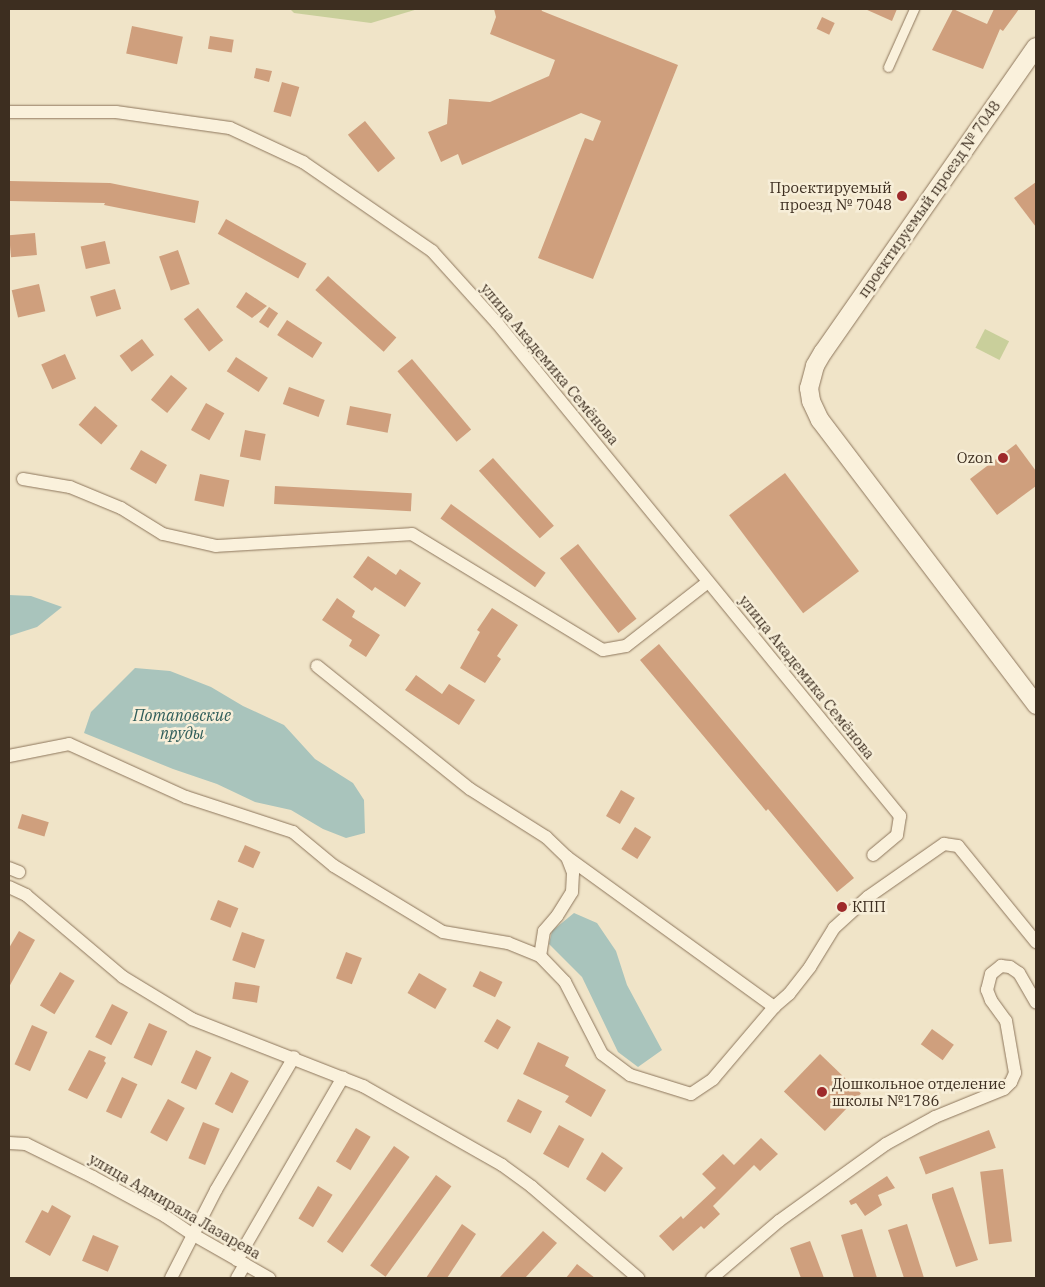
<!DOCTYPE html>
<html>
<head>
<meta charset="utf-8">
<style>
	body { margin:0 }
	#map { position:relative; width:1045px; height:1287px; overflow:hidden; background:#f0e4c8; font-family:"IBM Plex Serif",serif }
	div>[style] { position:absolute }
	.green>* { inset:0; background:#c9cf9b; transform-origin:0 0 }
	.water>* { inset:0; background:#a9c4bc }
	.building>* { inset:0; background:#cf9f7d; transform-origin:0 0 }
	.roads { filter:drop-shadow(0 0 1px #8d765c) drop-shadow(0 0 1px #8d765c) }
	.pedestrian>* { height:9px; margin:-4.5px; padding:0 4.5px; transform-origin:4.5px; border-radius:4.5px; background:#faf1dc }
	.minor>* { height:12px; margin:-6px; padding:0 6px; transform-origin:6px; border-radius:6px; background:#faf1dc }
	.secondary>* { height:18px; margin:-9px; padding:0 9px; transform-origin:9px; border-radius:9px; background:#faf1dc }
	.dots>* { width:14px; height:14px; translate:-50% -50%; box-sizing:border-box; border:2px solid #f7eed8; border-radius:50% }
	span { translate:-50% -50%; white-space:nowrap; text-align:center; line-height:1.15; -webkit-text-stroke:5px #f7eed8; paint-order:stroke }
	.poi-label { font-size:15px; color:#3d2e20 }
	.right { translate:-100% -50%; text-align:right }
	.left { translate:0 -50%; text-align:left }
	.street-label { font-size:15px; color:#3d2e20 }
	.water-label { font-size:16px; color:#2f5d5a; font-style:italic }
	.frame { position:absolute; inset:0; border:10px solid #3d2e20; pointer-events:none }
</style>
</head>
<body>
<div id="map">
	<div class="green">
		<div style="clip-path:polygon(290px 9px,418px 9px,371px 23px,294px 13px)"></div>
		<div style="left:985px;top:329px;width:27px;height:21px;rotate:27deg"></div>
	</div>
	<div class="water">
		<div style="clip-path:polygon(9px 595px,31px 596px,62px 607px,37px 627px,9px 636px)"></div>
		<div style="clip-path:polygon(135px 668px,170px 671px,211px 687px,243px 706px,284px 725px,315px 759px,353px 783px,364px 800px,365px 833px,346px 838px,323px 829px,291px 810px,255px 802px,217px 784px,173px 769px,84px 733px,91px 712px)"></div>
		<div style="clip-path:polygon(574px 913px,597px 923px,616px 951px,627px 985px,662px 1050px,638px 1067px,618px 1052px,582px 977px,549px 944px,552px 931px)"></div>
	</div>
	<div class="building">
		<div style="clip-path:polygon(494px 9px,541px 9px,542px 11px,678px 65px,593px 279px,538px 258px,585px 138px,593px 141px,601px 121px,581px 113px,462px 165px,458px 154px,441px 162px,428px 132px,447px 124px,449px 99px,490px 102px,549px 76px,555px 60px,490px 34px,496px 17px)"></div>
		<div style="clip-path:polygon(865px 9px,897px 9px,892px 21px)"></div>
		<div style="clip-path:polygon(953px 9px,987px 24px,994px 9px,1019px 9px,1003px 31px,1000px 29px,983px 69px,932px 50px)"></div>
		<div style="left:822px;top:17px;width:14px;height:13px;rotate:25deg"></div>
		<div style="left:132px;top:26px;width:52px;height:28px;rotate:12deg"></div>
		<div style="left:210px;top:36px;width:24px;height:13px;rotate:9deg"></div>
		<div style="clip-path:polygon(256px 68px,272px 71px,269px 82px,254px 78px)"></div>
		<div style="left:282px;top:82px;width:18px;height:31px;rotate:16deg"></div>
		<div style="left:365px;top:121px;width:48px;height:22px;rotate:51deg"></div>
		<div style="clip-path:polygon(9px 181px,110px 183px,199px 201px,195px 223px,104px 205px,105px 203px,9px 201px)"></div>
		<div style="clip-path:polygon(1036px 182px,1036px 227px,1014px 198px)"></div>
		<div style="left:226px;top:219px;width:92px;height:17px;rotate:29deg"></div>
		<div style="left:35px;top:233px;width:22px;height:26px;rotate:85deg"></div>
		<div style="left:105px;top:241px;width:23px;height:25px;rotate:77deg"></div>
		<div style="left:178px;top:250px;width:36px;height:20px;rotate:71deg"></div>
		<div style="left:328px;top:276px;width:92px;height:19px;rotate:42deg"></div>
		<div style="left:39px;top:284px;width:28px;height:28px;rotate:77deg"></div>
		<div style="left:115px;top:289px;width:21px;height:26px;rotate:73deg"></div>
		<div style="clip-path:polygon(246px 292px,267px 306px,252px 318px,236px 307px)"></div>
		<div style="left:269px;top:307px;width:11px;height:18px;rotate:34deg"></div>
		<div style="left:198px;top:308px;width:41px;height:18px;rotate:52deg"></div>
		<div style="left:287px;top:320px;width:42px;height:18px;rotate:33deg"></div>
		<div style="left:142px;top:339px;width:20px;height:28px;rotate:53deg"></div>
		<div style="left:65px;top:354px;width:27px;height:26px;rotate:66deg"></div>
		<div style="left:236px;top:357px;width:38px;height:17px;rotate:33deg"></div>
		<div style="left:412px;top:359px;width:92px;height:19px;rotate:50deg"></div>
		<div style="left:171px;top:375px;width:21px;height:32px;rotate:39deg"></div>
		<div style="left:289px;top:387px;width:38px;height:18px;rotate:20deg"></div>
		<div style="left:206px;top:403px;width:21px;height:31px;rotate:29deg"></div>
		<div style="left:95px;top:406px;width:30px;height:25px;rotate:41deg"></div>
		<div style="left:350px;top:406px;width:42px;height:19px;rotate:11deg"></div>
		<div style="left:245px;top:430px;width:21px;height:27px;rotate:11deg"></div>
		<div style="clip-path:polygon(1016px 444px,1036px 471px,1036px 486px,997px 515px,970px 479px)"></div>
		<div style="left:141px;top:450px;width:30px;height:22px;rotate:30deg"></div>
		<div style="left:493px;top:458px;width:91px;height:19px;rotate:48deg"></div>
		<div style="left:785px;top:473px;width:123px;height:70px;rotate:53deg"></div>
		<div style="left:200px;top:474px;width:30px;height:27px;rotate:12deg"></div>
		<div style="left:275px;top:486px;width:137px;height:18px;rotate:3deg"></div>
		<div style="left:451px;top:504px;width:117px;height:18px;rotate:36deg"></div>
		<div style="left:578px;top:544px;width:95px;height:23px;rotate:52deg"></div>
		<div style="clip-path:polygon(368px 556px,396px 575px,400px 569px,421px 583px,405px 607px,375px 587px,372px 591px,353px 577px)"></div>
		<div style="clip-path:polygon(337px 598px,355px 611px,352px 617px,380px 635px,366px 657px,349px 646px,352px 640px,322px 620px)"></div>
		<div style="clip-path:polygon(492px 608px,518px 625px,497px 656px,501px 659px,485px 683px,460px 668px,480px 632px,477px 630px)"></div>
		<div style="clip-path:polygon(659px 644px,854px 878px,837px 892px,768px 809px,766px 811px,640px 660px)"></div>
		<div style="clip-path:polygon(416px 675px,442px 694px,449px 684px,475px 700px,459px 725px,405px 690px)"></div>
		<div style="left:621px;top:790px;width:16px;height:30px;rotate:30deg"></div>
		<div style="left:22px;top:814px;width:28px;height:15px;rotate:17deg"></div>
		<div style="left:635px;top:827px;width:19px;height:26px;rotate:32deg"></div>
		<div style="left:245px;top:845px;width:17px;height:18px;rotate:24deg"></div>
		<div style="left:218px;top:900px;width:22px;height:21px;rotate:22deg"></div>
		<div style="clip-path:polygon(19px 931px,35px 940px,9px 987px,9px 948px)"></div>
		<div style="left:242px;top:932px;width:24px;height:30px;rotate:19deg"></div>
		<div style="left:346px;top:952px;width:17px;height:28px;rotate:21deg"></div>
		<div style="left:480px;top:971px;width:25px;height:17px;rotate:26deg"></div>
		<div style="left:60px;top:972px;width:17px;height:39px;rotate:31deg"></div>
		<div style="left:419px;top:973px;width:32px;height:23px;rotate:30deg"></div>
		<div style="left:235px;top:982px;width:25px;height:17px;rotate:9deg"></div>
		<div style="left:112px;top:1004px;width:18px;height:37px;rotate:27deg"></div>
		<div style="left:497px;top:1019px;width:16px;height:26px;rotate:30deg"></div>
		<div style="left:149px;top:1023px;width:20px;height:38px;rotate:24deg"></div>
		<div style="left:32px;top:1025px;width:17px;height:43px;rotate:24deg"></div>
		<div style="left:932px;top:1029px;width:27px;height:19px;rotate:36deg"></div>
		<div style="clip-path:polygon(538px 1042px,569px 1057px,565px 1066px,606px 1090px,591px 1117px,565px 1102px,569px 1096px,523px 1074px)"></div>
		<div style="clip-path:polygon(89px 1050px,106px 1057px,104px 1061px,106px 1063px,87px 1099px,68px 1090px)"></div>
		<div style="left:196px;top:1050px;width:17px;height:36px;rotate:25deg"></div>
		<div style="left:820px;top:1054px;width:57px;height:52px;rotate:44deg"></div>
		<div style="left:231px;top:1072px;width:20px;height:36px;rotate:27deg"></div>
		<div style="left:122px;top:1077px;width:17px;height:38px;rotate:25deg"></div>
		<div style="left:168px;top:1099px;width:19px;height:38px;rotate:28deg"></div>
		<div style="left:518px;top:1099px;width:27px;height:25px;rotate:27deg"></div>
		<div style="left:203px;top:1122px;width:18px;height:39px;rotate:22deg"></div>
		<div style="left:559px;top:1125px;width:29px;height:33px;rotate:29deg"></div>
		<div style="left:356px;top:1128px;width:17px;height:39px;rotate:31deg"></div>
		<div style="left:989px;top:1130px;width:19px;height:75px;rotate:69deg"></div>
		<div style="clip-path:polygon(761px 1138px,778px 1154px,760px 1171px,754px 1165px,713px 1206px,720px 1214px,704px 1229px,701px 1226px,673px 1251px,659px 1236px,681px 1216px,683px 1219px,716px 1188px,702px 1174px,723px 1154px,734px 1165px)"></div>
		<div style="left:394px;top:1146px;width:19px;height:117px;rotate:35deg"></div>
		<div style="clip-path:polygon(602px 1152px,623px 1168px,605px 1192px,586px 1179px)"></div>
		<div style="left:1003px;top:1169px;width:73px;height:23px;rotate:83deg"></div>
		<div style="left:436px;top:1175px;width:19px;height:112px;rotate:36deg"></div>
		<div style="clip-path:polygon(887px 1176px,895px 1188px,878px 1195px,882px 1205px,865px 1216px,856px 1203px,851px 1205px,849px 1201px)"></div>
		<div style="left:318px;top:1186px;width:17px;height:38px;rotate:31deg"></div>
		<div style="clip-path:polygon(953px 1187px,978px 1260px,956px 1267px,932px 1198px,932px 1194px)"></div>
		<div style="clip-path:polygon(52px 1205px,71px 1216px,50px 1256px,25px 1242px,42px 1210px,48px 1213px)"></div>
		<div style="clip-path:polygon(462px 1224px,476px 1234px,447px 1278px,426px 1278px)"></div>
		<div style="clip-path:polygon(907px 1224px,924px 1278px,904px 1278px,888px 1230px)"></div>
		<div style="clip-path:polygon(862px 1229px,877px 1278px,854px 1278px,841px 1235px)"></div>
		<div style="clip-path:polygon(543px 1231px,557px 1243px,525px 1278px,499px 1278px)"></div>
		<div style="left:93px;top:1235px;width:28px;height:28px;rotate:23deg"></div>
		<div style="clip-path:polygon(810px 1241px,824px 1278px,801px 1278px,790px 1248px)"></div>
		<div style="clip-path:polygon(577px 1264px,595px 1278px,566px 1278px)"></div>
	</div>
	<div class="roads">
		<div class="pedestrian">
			<div style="left:888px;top:67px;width:64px;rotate:-65.9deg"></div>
		</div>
		<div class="minor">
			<div style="left:9px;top:112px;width:107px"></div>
			<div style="left:116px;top:112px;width:115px;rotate:8deg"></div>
			<div style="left:230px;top:128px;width:81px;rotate:25deg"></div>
			<div style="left:303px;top:162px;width:157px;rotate:34.6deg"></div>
			<div style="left:432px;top:251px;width:97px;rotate:47.9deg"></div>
			<div style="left:497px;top:323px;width:637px;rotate:50.74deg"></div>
			<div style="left:900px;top:816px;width:19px;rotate:99deg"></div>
			<div style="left:897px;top:835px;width:31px;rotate:140deg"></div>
			<div style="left:23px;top:479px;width:48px;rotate:9.7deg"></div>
			<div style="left:70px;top:487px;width:55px;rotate:22.4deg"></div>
			<div style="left:121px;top:508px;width:49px;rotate:31.8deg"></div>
			<div style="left:163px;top:534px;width:54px;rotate:12.8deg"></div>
			<div style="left:216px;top:546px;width:196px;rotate:-3.5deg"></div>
			<div style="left:412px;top:534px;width:223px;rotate:31.3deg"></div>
			<div style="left:603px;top:650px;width:23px;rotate:-10deg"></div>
			<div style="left:626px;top:646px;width:104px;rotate:-38deg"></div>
			<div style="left:317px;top:666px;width:196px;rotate:38.8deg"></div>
			<div style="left:470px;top:789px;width:90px;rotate:32.3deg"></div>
			<div style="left:546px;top:837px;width:29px;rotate:44deg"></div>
			<div style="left:567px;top:857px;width:17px;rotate:69deg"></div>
			<div style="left:573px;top:873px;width:19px;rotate:93deg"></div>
			<div style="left:572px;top:892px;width:28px;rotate:122deg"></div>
			<div style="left:557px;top:916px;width:20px;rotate:131deg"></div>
			<div style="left:544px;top:931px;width:25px;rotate:99deg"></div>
			<div style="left:540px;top:956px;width:36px;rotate:46deg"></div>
			<div style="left:565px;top:982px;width:81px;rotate:62.8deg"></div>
			<div style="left:602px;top:1054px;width:35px;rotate:37deg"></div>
			<div style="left:630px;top:1075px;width:64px;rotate:17.3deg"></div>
			<div style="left:691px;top:1094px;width:27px;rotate:-34deg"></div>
			<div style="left:713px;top:1079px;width:94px;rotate:-49.7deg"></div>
			<div style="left:774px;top:1007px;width:20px;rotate:-41deg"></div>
			<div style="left:789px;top:994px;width:34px;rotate:-52deg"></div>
			<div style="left:810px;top:967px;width:46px;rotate:-58.4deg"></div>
			<div style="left:834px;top:928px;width:46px;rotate:-42.4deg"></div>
			<div style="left:868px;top:897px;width:93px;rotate:-34.9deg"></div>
			<div style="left:944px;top:844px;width:14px;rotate:8deg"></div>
			<div style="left:958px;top:846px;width:124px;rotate:50.9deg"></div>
			<div style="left:9px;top:756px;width:61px;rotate:-11.3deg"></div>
			<div style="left:69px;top:744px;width:128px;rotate:24.4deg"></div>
			<div style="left:186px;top:797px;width:113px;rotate:18.1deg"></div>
			<div style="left:293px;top:832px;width:53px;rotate:39.7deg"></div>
			<div style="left:334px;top:866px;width:127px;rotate:31.2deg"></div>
			<div style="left:443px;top:932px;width:66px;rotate:9.6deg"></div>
			<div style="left:508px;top:943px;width:35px;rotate:22deg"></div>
			<div style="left:567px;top:857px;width:256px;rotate:35.9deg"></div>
			<div style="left:9px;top:868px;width:11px;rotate:22deg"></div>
			<div style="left:9px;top:887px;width:19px;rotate:25deg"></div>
			<div style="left:26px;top:895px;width:127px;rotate:40.2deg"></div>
			<div style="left:123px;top:977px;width:81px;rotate:31.3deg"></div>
			<div style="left:192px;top:1019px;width:184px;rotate:21.4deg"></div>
			<div style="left:363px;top:1086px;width:160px;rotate:29.6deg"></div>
			<div style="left:502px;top:1165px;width:37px;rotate:36deg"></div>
			<div style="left:532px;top:1187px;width:140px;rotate:40.6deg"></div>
			<div style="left:9px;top:1143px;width:17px;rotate:3deg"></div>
			<div style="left:26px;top:1144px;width:75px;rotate:26.2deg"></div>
			<div style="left:93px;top:1177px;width:82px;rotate:28.4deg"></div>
			<div style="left:165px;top:1216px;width:32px;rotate:34deg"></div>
			<div style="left:192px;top:1234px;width:89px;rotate:29.7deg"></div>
			<div style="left:237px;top:1260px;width:211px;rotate:-59.9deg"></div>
			<div style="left:171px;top:1278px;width:99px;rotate:-62.9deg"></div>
			<div style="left:216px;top:1190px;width:154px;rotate:-59.6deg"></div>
			<div style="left:237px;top:1278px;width:16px;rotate:-60deg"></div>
			<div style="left:712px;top:1278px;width:88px;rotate:-40.4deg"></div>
			<div style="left:779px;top:1221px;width:132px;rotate:-35.7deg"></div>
			<div style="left:886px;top:1144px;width:56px;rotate:-28.9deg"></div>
			<div style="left:935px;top:1117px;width:74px;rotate:-22.1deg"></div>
			<div style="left:1004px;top:1089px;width:10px;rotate:-45deg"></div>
			<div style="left:1011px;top:1082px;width:10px;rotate:-66deg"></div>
			<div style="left:1015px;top:1073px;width:53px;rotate:-99.8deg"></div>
			<div style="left:1006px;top:1021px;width:26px;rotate:-126deg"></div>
			<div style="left:991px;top:1000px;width:11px;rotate:-112deg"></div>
			<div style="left:987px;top:990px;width:16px;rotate:-76deg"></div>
			<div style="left:991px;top:974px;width:13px;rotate:-39deg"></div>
			<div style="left:1001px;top:966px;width:9px;rotate:6deg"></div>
			<div style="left:1010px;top:967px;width:11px;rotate:34deg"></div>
			<div style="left:1019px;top:973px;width:34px;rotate:60deg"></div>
		</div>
		<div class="secondary">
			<div style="left:1036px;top:47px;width:372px;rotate:124.9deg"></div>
			<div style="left:823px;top:352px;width:16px;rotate:120deg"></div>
			<div style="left:815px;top:366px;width:23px;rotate:105deg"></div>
			<div style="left:809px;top:388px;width:13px;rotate:81deg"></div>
			<div style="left:811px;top:401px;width:21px;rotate:65deg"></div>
			<div style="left:820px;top:420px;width:358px;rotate:52.8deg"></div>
		</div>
	</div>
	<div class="dots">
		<div style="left:902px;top:196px;background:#9e2a2b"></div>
		<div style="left:1003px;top:458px;background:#9e2a2b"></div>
		<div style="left:842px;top:907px;background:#9e2a2b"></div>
		<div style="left:822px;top:1092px;background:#9e2a2b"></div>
	</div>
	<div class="poi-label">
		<span class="right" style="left:892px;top:196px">Проектируемый<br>проезд № 7048</span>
		<span class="right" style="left:993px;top:458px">Ozon</span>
		<span class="left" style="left:852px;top:907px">КПП</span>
		<span class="left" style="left:832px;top:1092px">Дошкольное отделение<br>школы №1786</span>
	</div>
	<div class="street-label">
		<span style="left:929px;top:199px;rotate:-55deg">проектируемый проезд № 7048</span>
		<span style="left:550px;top:364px;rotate:50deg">улица Академика Семёнова</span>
		<span style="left:807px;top:677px;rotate:51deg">улица Академика Семёнова</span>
		<span style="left:175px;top:1206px;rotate:30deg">улица Адмирала Лазарева</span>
	</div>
	<div class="water-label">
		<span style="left:182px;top:724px">Потаповские<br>пруды</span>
	</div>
	<div class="frame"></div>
</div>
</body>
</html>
